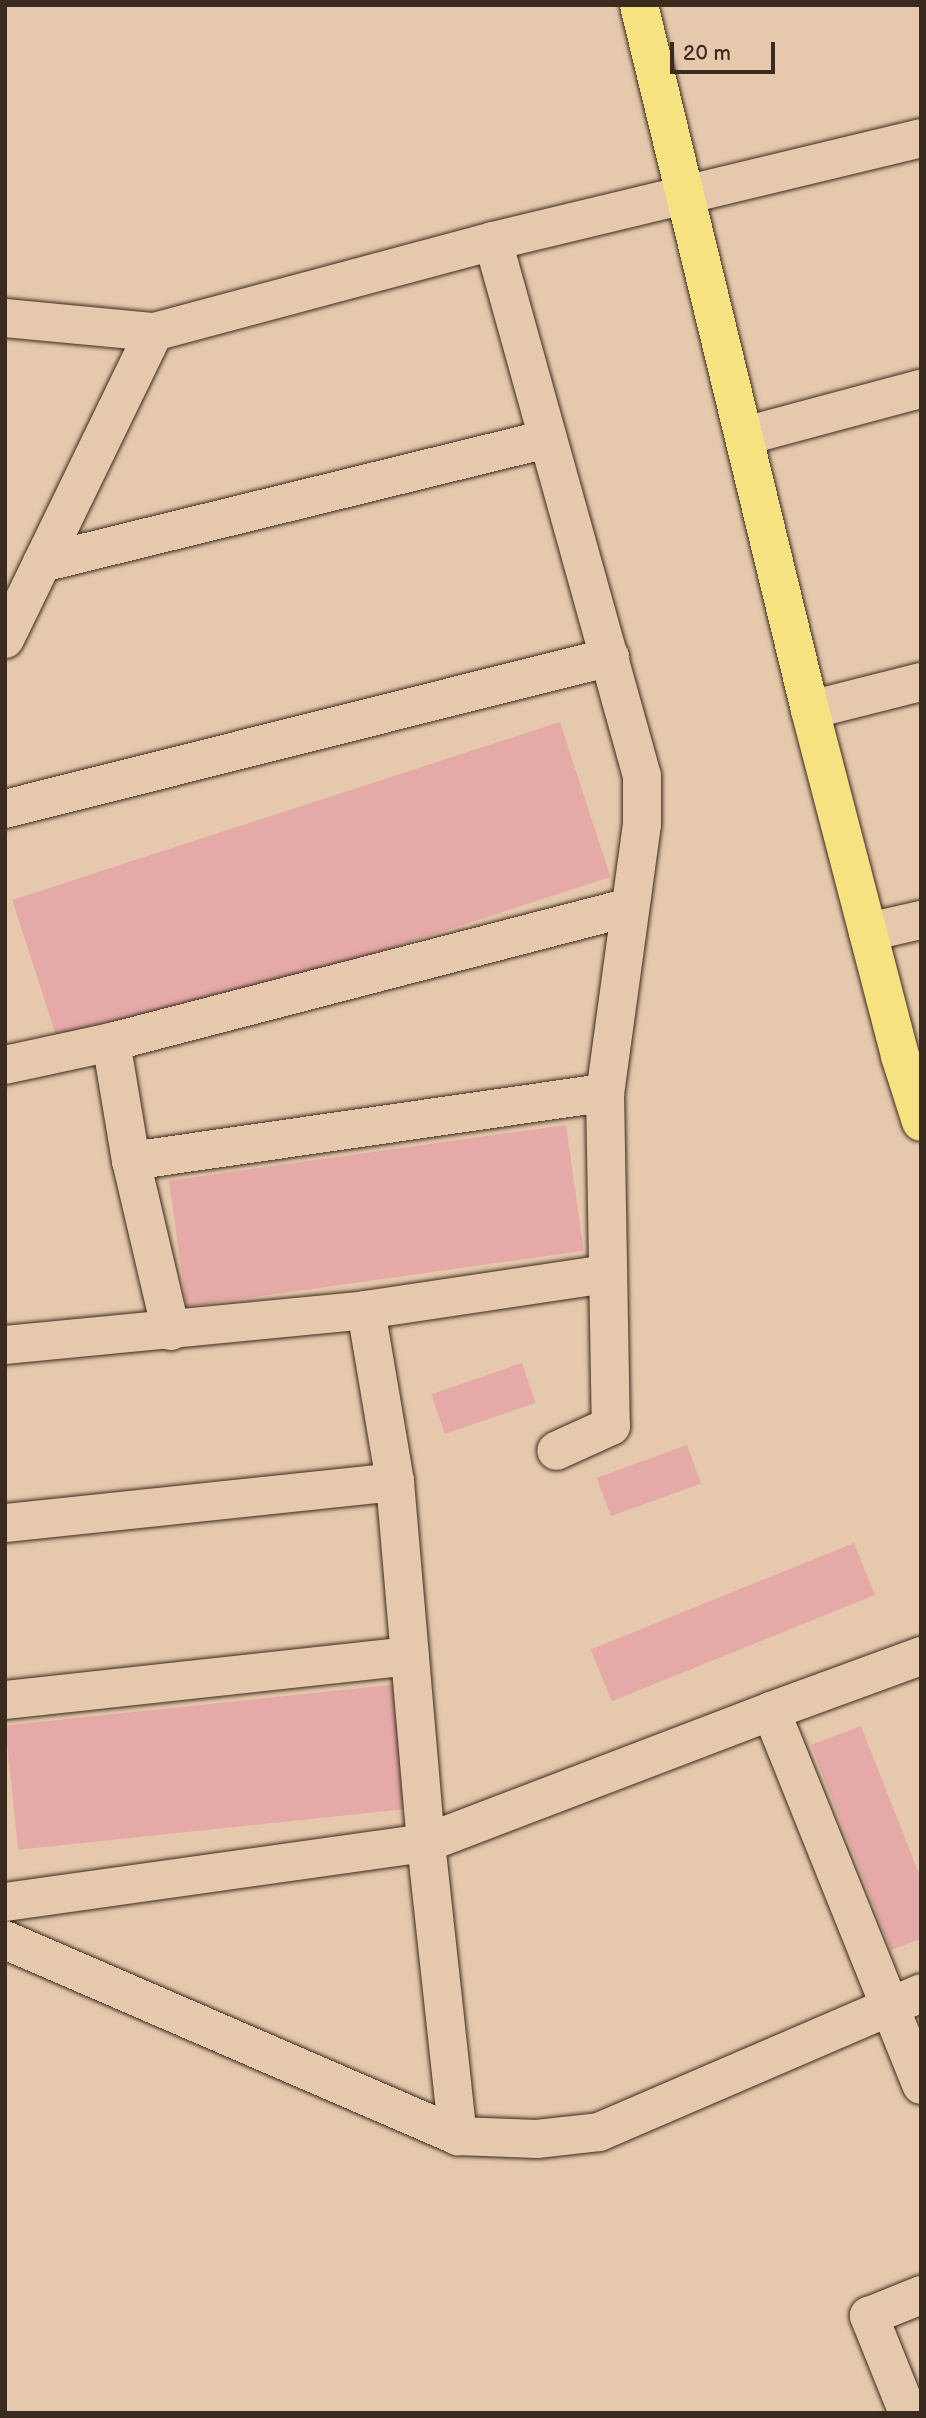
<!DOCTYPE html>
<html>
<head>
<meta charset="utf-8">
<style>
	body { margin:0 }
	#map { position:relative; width:926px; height:2418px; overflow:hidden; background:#e6c9ad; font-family:"Balsamiq Sans",sans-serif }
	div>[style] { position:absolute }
	.building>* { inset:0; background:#e5a9a7; transform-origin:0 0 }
	.roads { filter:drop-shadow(0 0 2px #3b2a1e) drop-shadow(0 0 2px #3b2a1e) }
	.minor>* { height:38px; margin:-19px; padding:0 19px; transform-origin:19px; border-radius:19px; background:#e6c9ad }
	.major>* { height:38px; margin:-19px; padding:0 19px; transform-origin:19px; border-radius:19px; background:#f7e281 }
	span { translate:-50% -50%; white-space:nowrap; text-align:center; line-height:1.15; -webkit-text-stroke:5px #e6c9ad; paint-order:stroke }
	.frame { position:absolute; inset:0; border:7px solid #3b2a1e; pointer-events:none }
	.scale { position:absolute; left:670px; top:42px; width:105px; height:32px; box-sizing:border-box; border:4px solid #3b2a1e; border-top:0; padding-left:9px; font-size:21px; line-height:24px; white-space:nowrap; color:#3b2a1e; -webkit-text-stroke:5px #e6c9ad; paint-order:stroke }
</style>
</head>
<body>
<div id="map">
	<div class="building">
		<div style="left:560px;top:722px;width:163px;height:576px;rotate:72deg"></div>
		<div style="left:566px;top:1125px;width:127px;height:401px;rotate:82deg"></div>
		<div style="left:522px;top:1363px;width:42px;height:96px;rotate:71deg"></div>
		<div style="left:687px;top:1445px;width:41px;height:96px;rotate:70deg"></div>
		<div style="left:854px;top:1543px;width:56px;height:284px;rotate:68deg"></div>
		<div style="left:400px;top:1684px;width:125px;height:397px;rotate:84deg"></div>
		<div style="clip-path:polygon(861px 1726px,921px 1879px,921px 1939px,891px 1950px,811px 1745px)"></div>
	</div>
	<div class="roads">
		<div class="minor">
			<div style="left:493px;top:241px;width:555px;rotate:74.44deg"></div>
			<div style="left:642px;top:776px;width:48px;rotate:90deg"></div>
			<div style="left:642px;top:824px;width:272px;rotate:97.8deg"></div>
			<div style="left:605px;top:1093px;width:333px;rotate:89deg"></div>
			<div style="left:611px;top:1426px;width:60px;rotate:155.6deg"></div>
			<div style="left:5px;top:318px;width:150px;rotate:5.4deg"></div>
			<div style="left:154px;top:332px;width:351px;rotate:-15deg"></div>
			<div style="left:493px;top:241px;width:440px;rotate:-13.5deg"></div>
			<div style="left:745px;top:436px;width:182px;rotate:-15deg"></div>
			<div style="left:42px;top:563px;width:520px;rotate:-13.8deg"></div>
			<div style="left:5px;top:639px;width:341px;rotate:-64.1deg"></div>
			<div style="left:810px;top:710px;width:114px;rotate:-14.2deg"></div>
			<div style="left:5px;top:809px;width:624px;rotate:-14.1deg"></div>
			<div style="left:868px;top:932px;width:54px;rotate:-12.8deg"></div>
			<div style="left:5px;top:1065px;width:108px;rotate:-12.2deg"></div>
			<div style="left:131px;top:1161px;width:479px;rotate:-8.2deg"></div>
			<div style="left:606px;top:1274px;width:243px;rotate:171.5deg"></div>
			<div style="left:366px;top:1310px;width:174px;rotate:80.4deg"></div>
			<div style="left:395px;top:1482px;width:362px;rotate:85.1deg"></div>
			<div style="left:426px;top:1843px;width:369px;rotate:-20.9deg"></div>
			<div style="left:171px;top:1331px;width:175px;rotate:-103.2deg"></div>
			<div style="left:131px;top:1161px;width:121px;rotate:-99.5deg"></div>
			<div style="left:111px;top:1042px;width:536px;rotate:-14.58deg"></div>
			<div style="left:5px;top:1345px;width:363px;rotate:-5.5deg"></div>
			<div style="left:5px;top:1523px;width:392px;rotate:-6deg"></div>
			<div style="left:921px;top:1656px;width:160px;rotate:159.9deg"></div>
			<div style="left:771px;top:1711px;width:403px;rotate:68.1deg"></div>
			<div style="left:5px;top:1700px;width:407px;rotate:-6.2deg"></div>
			<div style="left:5px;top:1902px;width:425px;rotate:-8deg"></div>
			<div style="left:426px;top:1843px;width:295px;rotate:83.8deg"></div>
			<div style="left:5px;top:1940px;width:494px;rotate:23.4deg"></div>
			<div style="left:458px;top:2136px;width:79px;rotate:2.2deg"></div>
			<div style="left:537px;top:2139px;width:62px;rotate:-6.4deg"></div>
			<div style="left:599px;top:2132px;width:351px;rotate:-23.3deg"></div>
			<div style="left:908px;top:2413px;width:105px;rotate:-111.9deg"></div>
			<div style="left:869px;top:2316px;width:56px;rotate:-22deg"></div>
		</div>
		<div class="major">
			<div style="left:639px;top:5px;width:725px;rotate:76.37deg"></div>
			<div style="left:810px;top:710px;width:358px;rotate:75.4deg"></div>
			<div style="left:900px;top:1056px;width:69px;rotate:72.3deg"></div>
		</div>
	</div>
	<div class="frame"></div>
	<div class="scale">20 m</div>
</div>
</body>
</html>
